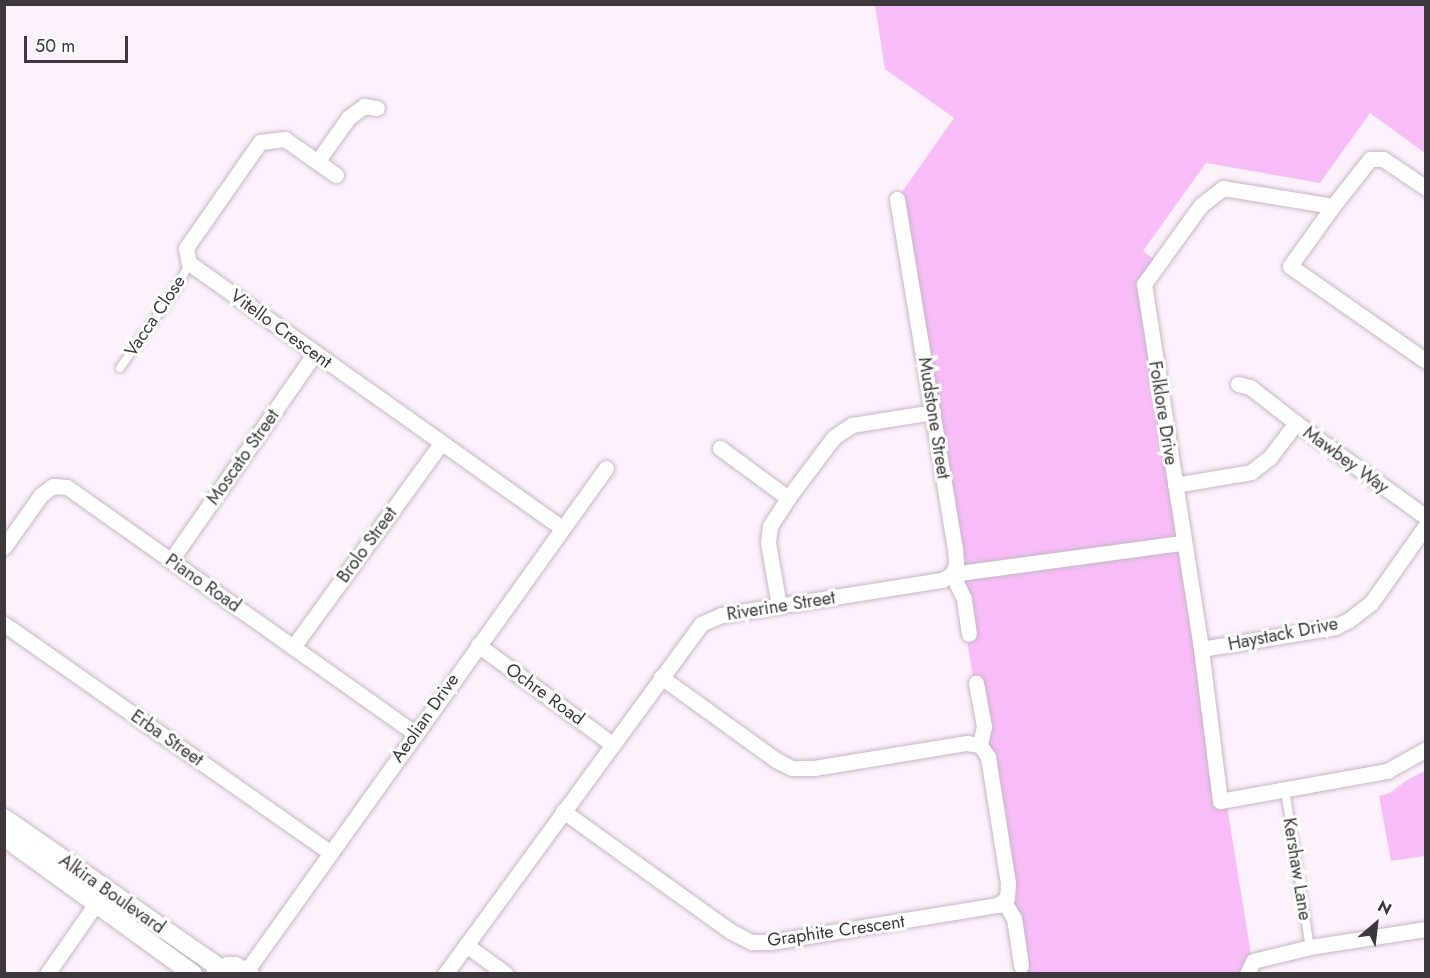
<!DOCTYPE html>
<html>
<head>
<meta charset="utf-8">
<style>
	body { margin:0 }
	#map { position:relative; width:1430px; height:978px; overflow:hidden; background:#fdf1fd; font-family:Jost,sans-serif }
	div>[style] { position:absolute }
	.green>* { inset:0; background:#f8bdf8 }
	.roads { filter:drop-shadow(0 0 2px #c8b5c7) drop-shadow(0 0 2px #c8b5c7) }
	.service>* { height:8px; margin:-4px; padding:0 4px; transform-origin:4px; border-radius:4px; background:#fff }
	.minor>* { height:15px; margin:-7.5px; padding:0 7.5px; transform-origin:7.5px; border-radius:7.5px; background:#fff }
	.tertiary>* { height:18px; margin:-9px; padding:0 9px; transform-origin:9px; border-radius:9px; background:#fff }
	span { translate:-50% -50%; white-space:nowrap; text-align:center; line-height:1.15; -webkit-text-stroke:6px #fff; paint-order:stroke }
	.street-label { font-size:18px; color:#3e373e }
	.frame { position:absolute; inset:0; border:6px solid #3e373e; pointer-events:none }
	.north { position:absolute; left:1346px; top:894px; width:60px; height:60px; -webkit-text-stroke:4px #fff; paint-order:stroke; rotate:28deg; font-size:16px; font-weight:700; line-height:24px; text-align:center; color:#3e373e }
	.north::after { content:''; display:block; margin:auto; width:21px; height:27px; background:#3e373e; clip-path:polygon(50% 0,100% 100%,50% 72%,0 100%) }
	.scale { position:absolute; left:24px; top:36px; width:104px; height:27px; box-sizing:border-box; border:3px solid #3e373e; border-top:0; padding-left:8px; font-size:18px; line-height:21px; white-space:nowrap; color:#3e373e; -webkit-text-stroke:4px #fff; paint-order:stroke }
</style>
</head>
<body>
<div id="map">
	<div class="green">
		<div style="clip-path:polygon(875px 5px,1425px 5px,1425px 153px,1370px 113px,1320px 183px,1206px 163px,1143px 251px,1159px 263px,1144px 292px,1254px 973px,1020px 973px,897px 199px,954px 118px,885px 69px)"></div>
		<div style="clip-path:polygon(1425px 771px,1425px 856px,1391px 861px,1379px 796px,1390px 793px,1407px 780px)"></div>
	</div>
	<div class="roads">
		<div class="service">
			<div style="left:120px;top:368px;width:100px;rotate:-54.7deg"></div>
			<div style="left:178px;top:286px;width:25px;rotate:-64deg"></div>
			<div style="left:1285px;top:790px;width:159px;rotate:81deg"></div>
		</div>
		<div class="minor">
			<div style="left:317px;top:162px;width:55px;rotate:-54.6deg"></div>
			<div style="left:349px;top:117px;width:19px;rotate:-36deg"></div>
			<div style="left:364px;top:106px;width:13px;rotate:9deg"></div>
			<div style="left:336px;top:175px;width:62px;rotate:-144.8deg"></div>
			<div style="left:285px;top:139px;width:25px;rotate:173deg"></div>
			<div style="left:260px;top:142px;width:129px;rotate:124.9deg"></div>
			<div style="left:186px;top:248px;width:15px;rotate:79deg"></div>
			<div style="left:189px;top:263px;width:458px;rotate:35.4deg"></div>
			<div style="left:897px;top:199px;width:354px;rotate:80.6deg"></div>
			<div style="left:955px;top:548px;width:16px;rotate:86deg"></div>
			<div style="left:956px;top:564px;width:11px;rotate:112deg"></div>
			<div style="left:952px;top:574px;width:28px;rotate:64deg"></div>
			<div style="left:964px;top:599px;width:35px;rotate:82deg"></div>
			<div style="left:1333px;top:206px;width:60px;rotate:-51.8deg"></div>
			<div style="left:1370px;top:159px;width:13px"></div>
			<div style="left:1383px;top:159px;width:52px;rotate:34deg"></div>
			<div style="left:1426px;top:361px;width:166px;rotate:-145.1deg"></div>
			<div style="left:1290px;top:266px;width:74px;rotate:-54.4deg"></div>
			<div style="left:1333px;top:206px;width:111px;rotate:-170.7deg"></div>
			<div style="left:1223px;top:188px;width:28px;rotate:142deg"></div>
			<div style="left:1201px;top:205px;width:97px;rotate:125.8deg"></div>
			<div style="left:1144px;top:284px;width:369px;rotate:81.1deg"></div>
			<div style="left:1201px;top:649px;width:153px;rotate:82.9deg"></div>
			<div style="left:1220px;top:801px;width:170px;rotate:-10.2deg"></div>
			<div style="left:1387px;top:771px;width:45px;rotate:-29.4deg"></div>
			<div style="left:1238px;top:384px;width:12px;rotate:14deg"></div>
			<div style="left:1250px;top:387px;width:58px;rotate:38deg"></div>
			<div style="left:720px;top:448px;width:84px;rotate:36.3deg"></div>
			<div style="left:1175px;top:485px;width:77px;rotate:-9.7deg"></div>
			<div style="left:1251px;top:472px;width:24px;rotate:-38deg"></div>
			<div style="left:1270px;top:457px;width:43px;rotate:-52.6deg"></div>
			<div style="left:1296px;top:423px;width:160px;rotate:35.9deg"></div>
			<div style="left:4px;top:547px;width:64px;rotate:-54.6deg"></div>
			<div style="left:41px;top:495px;width:15px;rotate:-37deg"></div>
			<div style="left:53px;top:486px;width:14px;rotate:4deg"></div>
			<div style="left:67px;top:487px;width:426px;rotate:35.3deg"></div>
			<div style="left:171px;top:560px;width:252px;rotate:-55.2deg"></div>
			<div style="left:779px;top:606px;width:65px;rotate:-99.8deg"></div>
			<div style="left:768px;top:542px;width:16px;rotate:-83deg"></div>
			<div style="left:770px;top:526px;width:33px;rotate:-57deg"></div>
			<div style="left:788px;top:498px;width:76px;rotate:-53deg"></div>
			<div style="left:834px;top:437px;width:22px;rotate:-34deg"></div>
			<div style="left:852px;top:425px;width:82px;rotate:-9.1deg"></div>
			<div style="left:4px;top:624px;width:398px;rotate:35deg"></div>
			<div style="left:478px;top:645px;width:167px;rotate:36.5deg"></div>
			<div style="left:293px;top:647px;width:252px;rotate:-54deg"></div>
			<div style="left:1201px;top:649px;width:136px;rotate:-9.3deg"></div>
			<div style="left:1335px;top:627px;width:16px;rotate:-27deg"></div>
			<div style="left:1349px;top:620px;width:28px;rotate:-38deg"></div>
			<div style="left:1371px;top:603px;width:95px;rotate:-54.8deg"></div>
			<div style="left:661px;top:677px;width:142px;rotate:35.8deg"></div>
			<div style="left:776px;top:760px;width:18px;rotate:27deg"></div>
			<div style="left:792px;top:768px;width:22px"></div>
			<div style="left:814px;top:768px;width:155px;rotate:-9.3deg"></div>
			<div style="left:967px;top:743px;width:13px;rotate:9deg"></div>
			<div style="left:563px;top:811px;width:206px;rotate:35.7deg"></div>
			<div style="left:730px;top:931px;width:25px;rotate:27deg"></div>
			<div style="left:752px;top:942px;width:19px"></div>
			<div style="left:771px;top:942px;width:230px;rotate:-9.3deg"></div>
			<div style="left:998px;top:905px;width:11px;rotate:-38deg"></div>
			<div style="left:1007px;top:898px;width:15px;rotate:-86deg"></div>
			<div style="left:1008px;top:883px;width:128px;rotate:-99deg"></div>
			<div style="left:988px;top:757px;width:14px;rotate:-124deg"></div>
			<div style="left:980px;top:745px;width:19px;rotate:-78deg"></div>
			<div style="left:984px;top:726px;width:44px;rotate:-100.5deg"></div>
			<div style="left:1004px;top:902px;width:19px;rotate:58deg"></div>
			<div style="left:1014px;top:918px;width:48px;rotate:81.5deg"></div>
			<div style="left:466px;top:945px;width:49px;rotate:35.9deg"></div>
			<div style="left:247px;top:970px;width:617px;rotate:-54.43deg"></div>
			<div style="left:47px;top:974px;width:88px;rotate:-55.2deg"></div>
			<div style="left:445px;top:974px;width:434px;rotate:-53.8deg"></div>
			<div style="left:701px;top:624px;width:22px;rotate:-24deg"></div>
			<div style="left:721px;top:615px;width:224px;rotate:-9deg"></div>
			<div style="left:942px;top:580px;width:12px;rotate:-31deg"></div>
			<div style="left:952px;top:574px;width:232px;rotate:-7.7deg"></div>
			<div style="left:1247px;top:974px;width:14px;rotate:-65deg"></div>
			<div style="left:1253px;top:961px;width:59px;rotate:-13.8deg"></div>
			<div style="left:1310px;top:947px;width:117px;rotate:-8.8deg"></div>
		</div>
		<div class="tertiary">
			<div style="left:4px;top:818px;width:264px;rotate:34.8deg"></div>
			<div style="left:4px;top:837px;width:233px;rotate:35.9deg"></div>
			<div style="left:215px;top:974px;width:15px;rotate:-32deg"></div>
			<div style="left:228px;top:966px;width:7px"></div>
			<div style="left:235px;top:966px;width:17px;rotate:28deg"></div>
		</div>
	</div>
	<div class="street-label">
		<span style="left:155px;top:316px;rotate:-56deg">Vacca Close</span>
		<span style="left:281px;top:329px;rotate:36deg">Vitello Crescent</span>
		<span style="left:1163px;top:413px;rotate:81deg">Folklore Drive</span>
		<span style="left:934px;top:418px;rotate:81deg">Mudstone Street</span>
		<span style="left:243px;top:457px;rotate:-55deg">Moscato Street</span>
		<span style="left:1346px;top:460px;rotate:36deg">Mawbey Way</span>
		<span style="left:367px;top:545px;rotate:-54deg">Brolo Street</span>
		<span style="left:203px;top:583px;rotate:35deg">Piano Road</span>
		<span style="left:781px;top:606px;rotate:-9deg">Riverine Street</span>
		<span style="left:1283px;top:634px;rotate:-11deg">Haystack Drive</span>
		<span style="left:545px;top:694px;rotate:36deg">Ochre Road</span>
		<span style="left:425px;top:718px;rotate:-55deg">Aeolian Drive</span>
		<span style="left:167px;top:738px;rotate:35deg">Erba Street</span>
		<span style="left:1297px;top:869px;rotate:81deg">Kershaw Lane</span>
		<span style="left:112px;top:894px;rotate:35deg">Alkira Boulevard</span>
		<span style="left:836px;top:931px;rotate:-8deg">Graphite Crescent</span>
	</div>
	<div class="frame"></div>
	<div class="north">N</div>
	<div class="scale">50 m</div>
</div>
</body>
</html>
